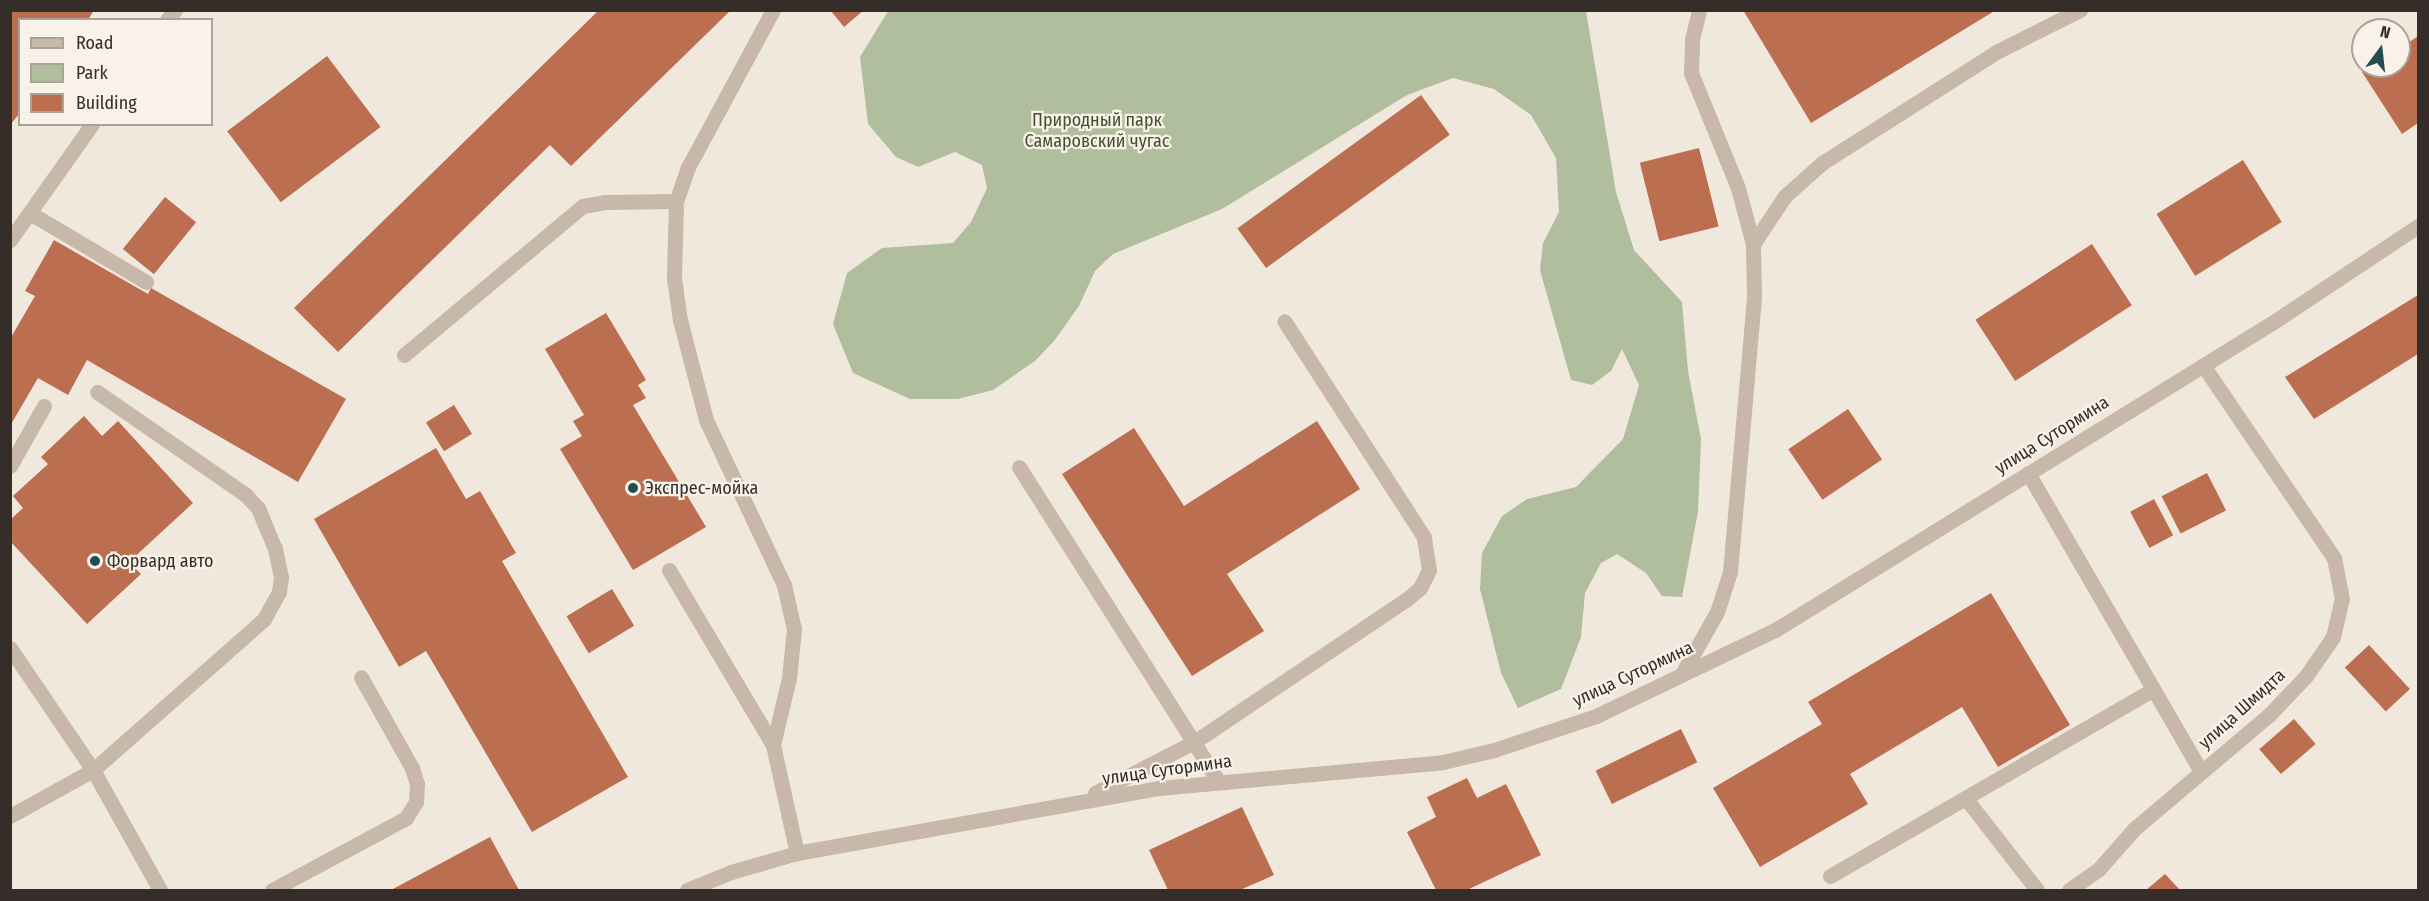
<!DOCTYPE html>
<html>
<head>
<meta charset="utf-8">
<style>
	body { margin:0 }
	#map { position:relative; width:2429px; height:901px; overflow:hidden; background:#f0e8dd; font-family:"Fira Sans Condensed",sans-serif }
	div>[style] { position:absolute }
	.green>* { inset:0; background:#b1be9e }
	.building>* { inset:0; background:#bb6f50; transform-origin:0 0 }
	.minor>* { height:15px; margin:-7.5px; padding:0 7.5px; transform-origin:7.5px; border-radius:7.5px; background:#c7b8aa }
	.dots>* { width:16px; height:16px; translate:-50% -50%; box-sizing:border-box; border:3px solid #f8f2e9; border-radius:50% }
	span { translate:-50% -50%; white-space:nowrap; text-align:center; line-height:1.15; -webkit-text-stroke:4.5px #f8f2e9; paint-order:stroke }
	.park-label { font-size:18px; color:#43512f }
	.street-label { font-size:18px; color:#352d29 }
	.poi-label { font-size:18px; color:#352d29 }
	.left { translate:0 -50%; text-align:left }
	.frame { position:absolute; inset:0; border:12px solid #352d29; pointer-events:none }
	.legend { position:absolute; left:18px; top:18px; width:195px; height:108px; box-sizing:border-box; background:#f8f2e9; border:2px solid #aaa39c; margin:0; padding:8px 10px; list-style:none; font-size:18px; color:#352d29 }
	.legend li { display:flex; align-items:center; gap:12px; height:30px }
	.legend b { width:30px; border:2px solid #aaa39c }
	.north { position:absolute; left:2351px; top:18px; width:60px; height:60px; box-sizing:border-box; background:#f8f2e9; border:2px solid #aaa39c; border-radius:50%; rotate:15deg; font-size:16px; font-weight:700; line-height:24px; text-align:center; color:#352d29 }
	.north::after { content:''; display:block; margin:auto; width:21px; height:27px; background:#224d53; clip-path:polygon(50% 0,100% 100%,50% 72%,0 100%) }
</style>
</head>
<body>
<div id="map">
	<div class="green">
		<div style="clip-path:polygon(888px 11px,1586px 11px,1616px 192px,1634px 250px,1682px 302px,1688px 371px,1701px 439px,1698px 512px,1682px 597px,1662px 596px,1646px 573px,1617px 554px,1601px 563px,1585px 593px,1581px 637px,1561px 689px,1518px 708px,1501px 673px,1480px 589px,1482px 553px,1502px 516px,1527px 499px,1576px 487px,1623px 439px,1639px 385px,1622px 349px,1611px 371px,1592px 385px,1571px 380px,1540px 270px,1543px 243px,1559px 212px,1556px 158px,1531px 115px,1494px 89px,1453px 78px,1407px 95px,1222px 209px,1113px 254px,1095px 271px,1079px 306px,1054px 341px,1035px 361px,993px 390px,958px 399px,910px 399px,853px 373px,833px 324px,847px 273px,882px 248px,953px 243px,971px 222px,987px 188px,982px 165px,955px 152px,918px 167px,896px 157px,868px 124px,860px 57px)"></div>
	</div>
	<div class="building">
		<div style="clip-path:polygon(11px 10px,94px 10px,88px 20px,20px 20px,20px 113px,10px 125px)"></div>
		<div style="clip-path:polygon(599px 10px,731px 10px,571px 166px,550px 145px,338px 352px,294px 308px)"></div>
		<div style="clip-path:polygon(830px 10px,864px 10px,844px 27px)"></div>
		<div style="clip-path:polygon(1743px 10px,1996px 10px,1811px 123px)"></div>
		<div style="clip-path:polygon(2418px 36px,2418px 123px,2402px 134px,2362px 72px,2372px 66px,2399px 66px,2399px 49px)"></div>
		<div style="left:327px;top:56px;width:89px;height:125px;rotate:53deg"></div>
		<div style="left:1421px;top:95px;width:49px;height:227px;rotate:54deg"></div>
		<div style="left:1699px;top:148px;width:81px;height:61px;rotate:76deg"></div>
		<div style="left:2243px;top:160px;width:73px;height:102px;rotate:58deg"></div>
		<div style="left:165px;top:197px;width:40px;height:67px;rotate:39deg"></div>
		<div style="clip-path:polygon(54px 240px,148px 294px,151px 288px,346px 399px,298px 482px,87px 360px,68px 395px,38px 378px,10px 426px,10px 339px,35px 296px,25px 291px)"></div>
		<div style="left:2092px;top:244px;width:73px;height:139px;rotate:57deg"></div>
		<div style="clip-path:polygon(2418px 295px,2418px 354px,2314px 419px,2285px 377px)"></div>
		<div style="clip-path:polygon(606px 313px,646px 380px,638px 385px,646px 398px,633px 405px,706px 527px,633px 570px,560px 449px,582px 436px,573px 421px,584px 415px,545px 349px)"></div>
		<div style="left:454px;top:405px;width:34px;height:33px;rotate:58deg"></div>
		<div style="left:1848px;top:409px;width:61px;height:72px;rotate:56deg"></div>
		<div style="clip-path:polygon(84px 416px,102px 436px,118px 421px,193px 503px,129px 562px,141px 574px,87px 624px,10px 541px,10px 520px,23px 508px,13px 496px,48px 464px,41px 457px)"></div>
		<div style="clip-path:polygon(1317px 421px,1360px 489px,1227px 574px,1264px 631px,1192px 676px,1062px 474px,1134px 428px,1184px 506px)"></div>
		<div style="clip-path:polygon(436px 448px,466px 499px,480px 491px,516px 553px,502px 561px,628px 777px,532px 832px,426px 651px,399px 667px,314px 519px)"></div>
		<div style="left:2207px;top:473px;width:42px;height:51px;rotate:63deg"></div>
		<div style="left:2154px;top:499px;width:41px;height:27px;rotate:62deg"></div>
		<div style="left:612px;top:589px;width:43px;height:53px;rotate:59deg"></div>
		<div style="clip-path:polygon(1991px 593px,2070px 725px,1998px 767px,1962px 707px,1850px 774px,1868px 804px,1760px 867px,1713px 788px,1822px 724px,1808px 702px)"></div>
		<div style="left:2369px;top:645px;width:60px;height:33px;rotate:47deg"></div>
		<div style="left:2294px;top:719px;width:33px;height:46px;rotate:49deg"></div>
		<div style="left:1681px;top:729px;width:37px;height:95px;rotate:64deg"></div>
		<div style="clip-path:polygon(1467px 778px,1477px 798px,1506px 784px,1541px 855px,1467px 890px,1436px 890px,1407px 832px,1436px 817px,1427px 797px)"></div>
		<div style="clip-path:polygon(1242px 807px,1274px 875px,1240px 890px,1168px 890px,1149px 850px)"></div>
		<div style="clip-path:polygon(490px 837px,519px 890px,391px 890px)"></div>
		<div style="clip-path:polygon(2165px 874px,2180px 890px,2146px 890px)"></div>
	</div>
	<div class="minor">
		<div style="left:773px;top:10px;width:179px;rotate:118.4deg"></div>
		<div style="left:688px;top:167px;width:36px;rotate:109deg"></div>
		<div style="left:676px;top:201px;width:77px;rotate:91.5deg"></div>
		<div style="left:674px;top:278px;width:42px;rotate:81.9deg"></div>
		<div style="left:680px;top:320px;width:103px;rotate:75.4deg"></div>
		<div style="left:706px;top:420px;width:183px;rotate:64.7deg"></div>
		<div style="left:784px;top:585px;width:45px;rotate:77.2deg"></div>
		<div style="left:794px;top:629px;width:49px;rotate:95.8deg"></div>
		<div style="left:789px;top:678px;width:69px;rotate:103.4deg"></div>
		<div style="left:773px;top:745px;width:111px;rotate:77.5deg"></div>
		<div style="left:167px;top:20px;width:13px;rotate:-51deg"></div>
		<div style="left:30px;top:213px;width:135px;rotate:30.7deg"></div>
		<div style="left:10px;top:240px;width:142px;rotate:-54.7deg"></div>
		<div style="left:1753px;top:244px;width:58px;rotate:-56.3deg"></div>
		<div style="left:1785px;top:196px;width:50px;rotate:-41.7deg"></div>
		<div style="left:1822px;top:163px;width:209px;rotate:-32.5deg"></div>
		<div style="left:1998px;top:51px;width:92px;rotate:-26.6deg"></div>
		<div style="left:404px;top:355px;width:233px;rotate:-39.8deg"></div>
		<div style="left:583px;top:206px;width:22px;rotate:-10deg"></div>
		<div style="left:605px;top:202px;width:71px;rotate:-0.8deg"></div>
		<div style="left:10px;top:466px;width:69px;rotate:-60.5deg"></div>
		<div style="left:1019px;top:467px;width:373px;rotate:57.6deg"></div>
		<div style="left:2028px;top:473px;width:345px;rotate:59.9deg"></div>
		<div style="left:669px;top:570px;width:204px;rotate:59.3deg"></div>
		<div style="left:10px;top:648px;width:148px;rotate:55.8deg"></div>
		<div style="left:93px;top:770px;width:137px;rotate:60.8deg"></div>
		<div style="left:1683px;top:672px;width:69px;rotate:-60.5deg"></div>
		<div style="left:1717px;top:612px;width:42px;rotate:-72deg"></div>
		<div style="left:1730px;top:572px;width:276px;rotate:-85deg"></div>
		<div style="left:1754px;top:297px;width:53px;rotate:-91.1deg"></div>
		<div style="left:1753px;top:244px;width:58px;rotate:-105deg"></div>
		<div style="left:1738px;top:188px;width:124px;rotate:-112.2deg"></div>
		<div style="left:1691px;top:73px;width:34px;rotate:-88deg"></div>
		<div style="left:1692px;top:39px;width:30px;rotate:-76deg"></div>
		<div style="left:1095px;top:793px;width:111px;rotate:-27.3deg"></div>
		<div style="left:1194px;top:742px;width:257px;rotate:-33.9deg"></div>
		<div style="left:1407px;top:599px;width:17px;rotate:-40deg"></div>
		<div style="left:1420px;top:588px;width:20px;rotate:-63deg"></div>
		<div style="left:1429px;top:570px;width:33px;rotate:-99deg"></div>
		<div style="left:1424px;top:537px;width:257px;rotate:-122.9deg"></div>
		<div style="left:1967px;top:800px;width:114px;rotate:52.1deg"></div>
		<div style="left:10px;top:816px;width:95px;rotate:-29deg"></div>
		<div style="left:93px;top:770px;width:228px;rotate:-41.4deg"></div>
		<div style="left:264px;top:619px;width:31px;rotate:-61deg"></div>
		<div style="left:279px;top:592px;width:15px;rotate:-82deg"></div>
		<div style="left:281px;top:577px;width:29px;rotate:-102deg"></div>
		<div style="left:275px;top:549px;width:44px;rotate:-112.5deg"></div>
		<div style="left:258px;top:508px;width:18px;rotate:-133deg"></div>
		<div style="left:246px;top:495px;width:181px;rotate:-145.3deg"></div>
		<div style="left:1830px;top:876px;width:372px;rotate:-30deg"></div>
		<div style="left:272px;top:890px;width:152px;rotate:-28.2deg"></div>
		<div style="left:406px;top:818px;width:19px;rotate:-58deg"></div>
		<div style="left:416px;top:802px;width:18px;rotate:-87deg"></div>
		<div style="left:417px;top:784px;width:17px;rotate:-107deg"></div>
		<div style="left:412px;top:768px;width:104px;rotate:-119.3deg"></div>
		<div style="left:687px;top:890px;width:48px;rotate:-22.2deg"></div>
		<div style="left:731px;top:872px;width:69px;rotate:-16.1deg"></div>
		<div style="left:797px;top:853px;width:368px;rotate:-10.2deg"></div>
		<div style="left:1159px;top:788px;width:285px;rotate:-5.2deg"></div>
		<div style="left:1443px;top:762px;width:52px;rotate:-13.2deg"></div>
		<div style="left:1494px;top:750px;width:108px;rotate:-18.4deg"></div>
		<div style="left:1596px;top:716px;width:199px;rotate:-25.7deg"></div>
		<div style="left:1775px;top:630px;width:588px;rotate:-31.72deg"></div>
		<div style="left:2275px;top:321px;width:172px;rotate:-33.6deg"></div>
		<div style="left:2069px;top:890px;width:35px;rotate:-35deg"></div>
		<div style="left:2098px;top:870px;width:55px;rotate:-48.7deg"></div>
		<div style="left:2134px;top:829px;width:177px;rotate:-40.2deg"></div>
		<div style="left:2269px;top:715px;width:54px;rotate:-46.5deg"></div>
		<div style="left:2306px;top:676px;width:47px;rotate:-55.3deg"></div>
		<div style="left:2333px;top:637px;width:39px;rotate:-77deg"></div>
		<div style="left:2342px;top:599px;width:42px;rotate:-101deg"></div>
		<div style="left:2334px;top:558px;width:233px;rotate:-124.2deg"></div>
	</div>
	<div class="dots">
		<div style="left:633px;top:488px;background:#224d53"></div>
		<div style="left:95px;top:561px;background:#224d53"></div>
	</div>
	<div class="park-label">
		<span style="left:1097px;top:131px">Природный парк<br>Самаровский чугас</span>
	</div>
	<div class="street-label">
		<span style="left:2052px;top:435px;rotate:-32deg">улица Сутормина</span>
		<span style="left:1633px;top:674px;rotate:-25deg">улица Сутормина</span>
		<span style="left:2242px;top:709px;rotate:-42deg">улица Шмидта</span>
		<span style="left:1167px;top:770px;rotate:-8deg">улица Сутормина</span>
	</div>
	<div class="poi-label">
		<span class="left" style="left:645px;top:488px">Экспрес-мойка</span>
		<span class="left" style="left:107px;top:561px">Форвард авто</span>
	</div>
	<div class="frame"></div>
	<ul class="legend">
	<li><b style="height:8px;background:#c7b8aa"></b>Road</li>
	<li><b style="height:16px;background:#b1be9e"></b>Park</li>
	<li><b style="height:16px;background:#bb6f50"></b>Building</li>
	</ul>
	<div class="north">N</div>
</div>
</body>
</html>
